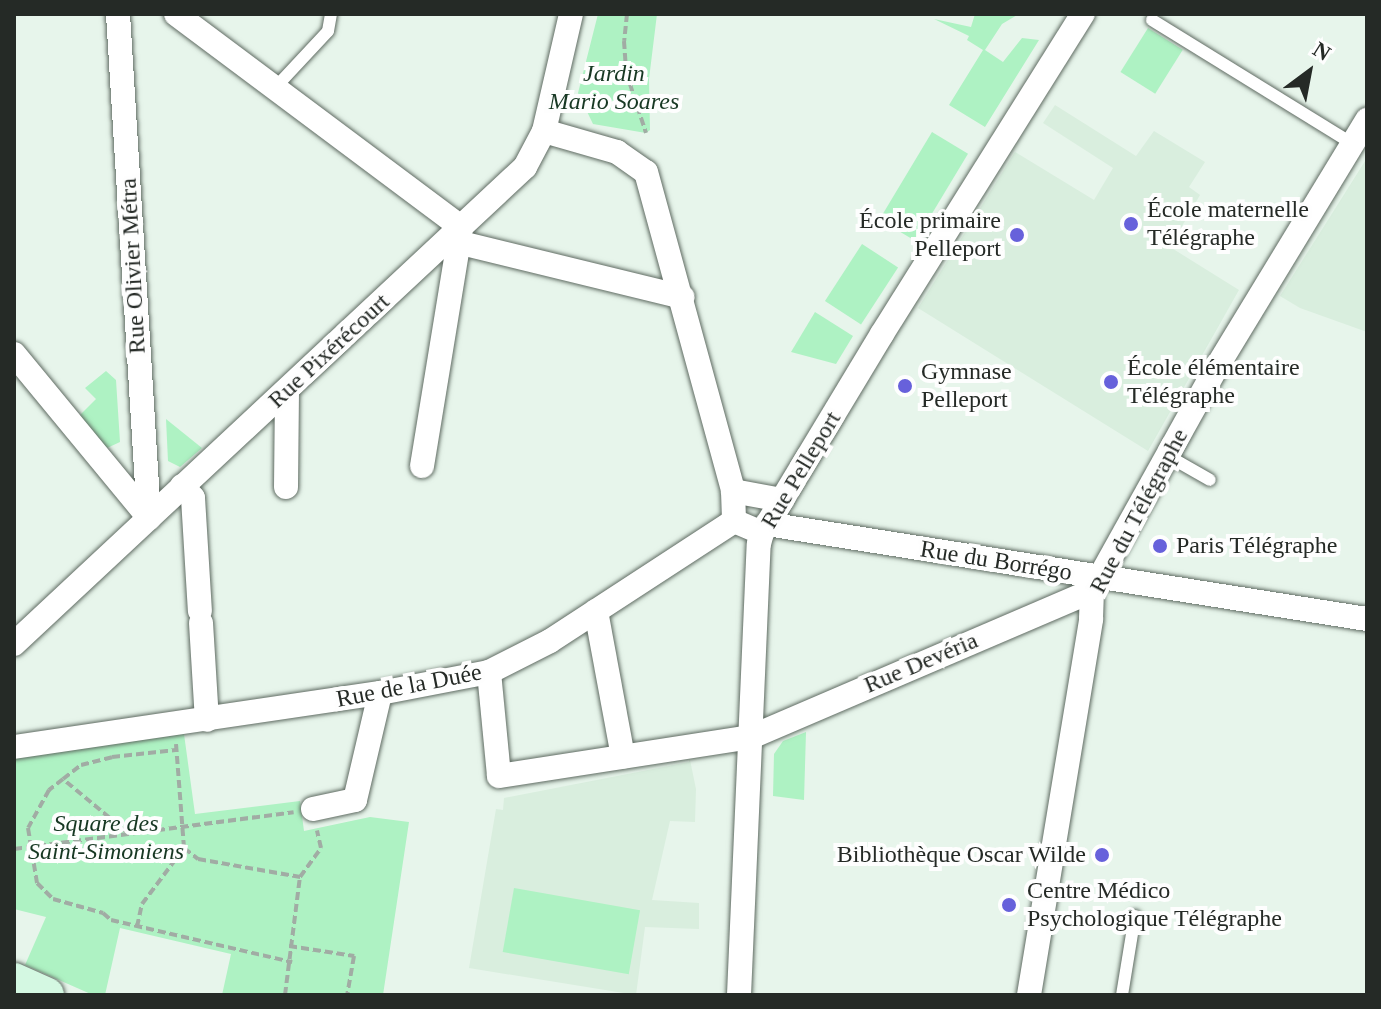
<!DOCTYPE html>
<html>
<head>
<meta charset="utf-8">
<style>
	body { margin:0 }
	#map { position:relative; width:1381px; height:1009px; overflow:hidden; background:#e7f5eb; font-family:Georgia,serif }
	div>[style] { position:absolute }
	.built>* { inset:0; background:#d9eede }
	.green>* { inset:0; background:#aef2c3; transform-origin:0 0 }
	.path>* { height:4px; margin-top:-2px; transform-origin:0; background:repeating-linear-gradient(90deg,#a1aca4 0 8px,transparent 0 12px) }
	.roads { filter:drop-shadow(0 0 2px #5f6b62) drop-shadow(0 0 2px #5f6b62) }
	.lane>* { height:12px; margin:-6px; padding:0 6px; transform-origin:6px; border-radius:6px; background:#fff }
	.street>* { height:24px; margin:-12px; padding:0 12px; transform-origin:12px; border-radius:12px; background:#fff }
	.secondary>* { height:34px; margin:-17px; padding:0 17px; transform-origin:17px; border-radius:17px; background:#d4f8e2 }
	.dots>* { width:22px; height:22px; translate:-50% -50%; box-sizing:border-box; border:4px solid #fefefe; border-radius:50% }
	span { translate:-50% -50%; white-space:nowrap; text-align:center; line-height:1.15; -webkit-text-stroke:8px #fefefe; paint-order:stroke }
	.park-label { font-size:24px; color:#173823; font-style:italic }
	.poi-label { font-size:24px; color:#252a26 }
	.left { translate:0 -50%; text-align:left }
	.right { translate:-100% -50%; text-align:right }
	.street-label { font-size:24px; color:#252a26 }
	.frame { position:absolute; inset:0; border:16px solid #252a26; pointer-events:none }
	.north { position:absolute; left:1269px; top:32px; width:80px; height:80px; -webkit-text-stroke:6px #fefefe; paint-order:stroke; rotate:32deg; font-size:22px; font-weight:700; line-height:32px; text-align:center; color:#252a26 }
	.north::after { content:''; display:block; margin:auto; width:28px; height:36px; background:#252a26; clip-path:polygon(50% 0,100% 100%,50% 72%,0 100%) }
</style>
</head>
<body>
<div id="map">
	<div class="built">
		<div style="clip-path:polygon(1055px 105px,1136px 156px,1154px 131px,1205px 162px,1189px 187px,1200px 195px,1170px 247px,1239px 290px,1148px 451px,918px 308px,1015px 152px,1094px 200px,1113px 168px,1043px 123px)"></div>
		<div style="clip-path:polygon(1367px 158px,1367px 332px,1300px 308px,1280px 296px)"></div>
		<div style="clip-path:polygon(689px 755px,696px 789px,695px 822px,670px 821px,652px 900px,699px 903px,699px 929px,645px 927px,636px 995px,469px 968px,496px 809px,503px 810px,504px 798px,689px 762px)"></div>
	</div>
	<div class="green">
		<div style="clip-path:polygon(598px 14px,657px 14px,649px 79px,650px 130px,646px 133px,593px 124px,578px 93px)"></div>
		<div style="clip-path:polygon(975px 14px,1019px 14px,1002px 24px,985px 50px,1003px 62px,1022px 38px,1039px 40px,985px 127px,949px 105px,983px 50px,967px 40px,969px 36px,934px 19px,971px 27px)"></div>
		<div style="left:1148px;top:28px;width:41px;height:52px;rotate:32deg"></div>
		<div style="left:932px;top:132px;width:42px;height:102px;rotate:31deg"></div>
		<div style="left:862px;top:244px;width:43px;height:68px;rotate:33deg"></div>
		<div style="clip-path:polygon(815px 312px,853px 336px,836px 364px,791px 352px)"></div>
		<div style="clip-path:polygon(106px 371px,116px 380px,120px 442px,105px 449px,79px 416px,96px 399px,85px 388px)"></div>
		<div style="clip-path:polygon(166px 419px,202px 448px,180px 467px,168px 461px)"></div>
		<div style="clip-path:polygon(806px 732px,804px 800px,773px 796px,774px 754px,783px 741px)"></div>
		<div style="clip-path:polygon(184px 734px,195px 814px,300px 801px,304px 831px,370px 817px,409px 822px,383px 995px,222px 995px,231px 954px,120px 928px,105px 995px,93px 995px,25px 965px,46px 917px,14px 909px,14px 756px)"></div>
		<div style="left:514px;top:888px;width:128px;height:65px;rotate:10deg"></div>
	</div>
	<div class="path">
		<div style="left:627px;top:14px;width:27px;rotate:96deg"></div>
		<div style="left:624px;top:41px;width:31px;rotate:86deg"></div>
		<div style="left:626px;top:72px;width:64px;rotate:71.8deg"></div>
		<div style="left:176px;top:744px;width:104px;rotate:85.6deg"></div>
		<div style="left:184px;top:848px;width:18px;rotate:38deg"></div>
		<div style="left:198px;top:859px;width:104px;rotate:10deg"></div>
		<div style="left:63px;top:779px;width:23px;rotate:-38deg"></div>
		<div style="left:81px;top:765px;width:32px;rotate:-14deg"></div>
		<div style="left:112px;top:757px;width:64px;rotate:-6.2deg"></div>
		<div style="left:128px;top:833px;width:85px;rotate:-140.3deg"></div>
		<div style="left:63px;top:779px;width:18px;rotate:142deg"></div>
		<div style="left:49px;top:790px;width:43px;rotate:118.9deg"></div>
		<div style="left:28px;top:828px;width:56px;rotate:80.7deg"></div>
		<div style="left:37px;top:883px;width:23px;rotate:45deg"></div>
		<div style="left:53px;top:899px;width:52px;rotate:15.6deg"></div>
		<div style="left:103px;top:913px;width:11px;rotate:41deg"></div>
		<div style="left:111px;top:920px;width:186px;rotate:13.1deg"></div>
		<div style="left:14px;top:849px;width:282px;rotate:-7.5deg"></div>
		<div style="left:137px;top:927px;width:24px;rotate:-78deg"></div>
		<div style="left:142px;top:904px;width:70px;rotate:-53.1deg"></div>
		<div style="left:289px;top:946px;width:66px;rotate:8.7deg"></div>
		<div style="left:354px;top:956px;width:40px;rotate:100deg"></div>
		<div style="left:285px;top:995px;width:119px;rotate:-82.8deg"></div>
		<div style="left:300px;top:877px;width:36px;rotate:-54deg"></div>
		<div style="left:321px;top:848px;width:18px;rotate:-103deg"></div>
	</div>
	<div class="roads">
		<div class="lane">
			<div style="left:1152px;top:20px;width:238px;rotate:31.7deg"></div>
			<div style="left:274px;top:89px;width:79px;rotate:-47deg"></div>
			<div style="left:328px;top:31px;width:17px;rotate:-80deg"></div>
			<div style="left:1168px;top:456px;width:48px;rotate:29.7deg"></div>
			<div style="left:1122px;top:995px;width:80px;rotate:-80.7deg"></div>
		</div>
		<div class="street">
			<div style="left:118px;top:14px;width:505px;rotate:86.48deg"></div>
			<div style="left:176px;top:14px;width:356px;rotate:36.8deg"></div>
			<div style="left:544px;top:131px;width:76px;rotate:16deg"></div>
			<div style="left:617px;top:152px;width:35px;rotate:35deg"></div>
			<div style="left:646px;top:172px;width:331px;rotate:74.7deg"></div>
			<div style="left:733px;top:491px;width:30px;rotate:88deg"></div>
			<div style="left:461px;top:243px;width:228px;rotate:13.7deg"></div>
			<div style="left:14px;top:354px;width:212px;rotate:50.5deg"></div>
			<div style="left:422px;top:466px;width:242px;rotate:-80.7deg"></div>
			<div style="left:182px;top:486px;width:16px;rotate:47deg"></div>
			<div style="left:193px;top:498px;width:113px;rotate:86.5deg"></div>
			<div style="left:286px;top:487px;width:97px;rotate:-89.4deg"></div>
			<div style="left:733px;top:491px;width:50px;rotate:10.4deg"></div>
			<div style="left:767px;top:524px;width:607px;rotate:9deg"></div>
			<div style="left:596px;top:611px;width:148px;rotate:79.5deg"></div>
			<div style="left:201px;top:623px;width:97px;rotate:86.5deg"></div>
			<div style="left:14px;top:644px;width:699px;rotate:-43.03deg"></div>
			<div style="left:525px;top:167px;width:41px;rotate:-62.2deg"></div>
			<div style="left:544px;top:131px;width:120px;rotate:-77deg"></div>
			<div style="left:489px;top:672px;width:104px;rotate:84.5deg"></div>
			<div style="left:499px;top:776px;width:255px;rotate:-8.8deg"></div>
			<div style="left:751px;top:737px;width:371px;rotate:-23.2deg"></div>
			<div style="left:14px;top:747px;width:370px;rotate:-8.4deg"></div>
			<div style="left:380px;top:693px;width:111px;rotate:-10.9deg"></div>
			<div style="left:489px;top:672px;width:68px;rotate:-26.9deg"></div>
			<div style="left:550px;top:641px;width:220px;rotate:-33.1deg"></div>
			<div style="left:734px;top:521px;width:30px;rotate:23deg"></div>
			<div style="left:313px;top:809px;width:43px;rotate:-12.1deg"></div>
			<div style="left:355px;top:800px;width:110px;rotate:-76.8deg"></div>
			<div style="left:739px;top:995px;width:451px;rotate:-87.5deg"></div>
			<div style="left:759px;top:544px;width:11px;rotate:-75deg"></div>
			<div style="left:762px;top:533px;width:232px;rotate:-58.9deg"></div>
			<div style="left:882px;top:334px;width:378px;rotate:-57.9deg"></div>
			<div style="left:1029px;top:995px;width:381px;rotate:-80.6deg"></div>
			<div style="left:1091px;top:619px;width:28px;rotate:-88deg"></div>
			<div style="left:1092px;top:591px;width:253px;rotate:-60.9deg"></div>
			<div style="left:1215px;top:370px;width:293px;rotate:-58.7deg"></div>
		</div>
		<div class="secondary">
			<div style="left:14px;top:980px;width:36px;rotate:24deg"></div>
		</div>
	</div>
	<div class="dots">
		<div style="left:1131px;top:224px;background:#6761db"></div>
		<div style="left:1017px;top:235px;background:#6761db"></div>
		<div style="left:1111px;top:382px;background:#6761db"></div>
		<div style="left:905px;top:386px;background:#6761db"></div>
		<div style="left:1160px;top:546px;background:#6761db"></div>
		<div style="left:1102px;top:855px;background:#6761db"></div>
		<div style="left:1009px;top:905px;background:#6761db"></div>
	</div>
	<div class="park-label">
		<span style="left:614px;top:88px">Jardin<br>Mario Soares</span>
		<span style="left:106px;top:838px">Square des<br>Saint-Simoniens</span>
	</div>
	<div class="poi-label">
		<span class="left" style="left:1147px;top:224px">École maternelle<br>Télégraphe</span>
		<span class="right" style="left:1001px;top:235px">École primaire<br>Pelleport</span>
		<span class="left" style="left:1127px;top:382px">École élémentaire<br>Télégraphe</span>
		<span class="left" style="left:921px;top:386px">Gymnase<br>Pelleport</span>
		<span class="left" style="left:1176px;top:546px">Paris Télégraphe</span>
		<span class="right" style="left:1086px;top:855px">Bibliothèque Oscar Wilde</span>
		<span class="left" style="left:1027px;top:905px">Centre Médico<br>Psychologique Télégraphe</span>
	</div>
	<div class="street-label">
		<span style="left:133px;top:266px;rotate:-93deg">Rue Olivier Métra</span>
		<span style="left:329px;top:351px;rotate:-43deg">Rue Pixérécourt</span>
		<span style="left:801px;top:470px;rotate:-59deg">Rue Pelleport</span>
		<span style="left:1139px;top:511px;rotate:-62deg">Rue du Télégraphe</span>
		<span style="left:996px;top:561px;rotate:9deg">Rue du Borrégo</span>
		<span style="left:921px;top:663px;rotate:-23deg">Rue Devéria</span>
		<span style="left:409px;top:686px;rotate:-11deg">Rue de la Duée</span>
	</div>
	<div class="frame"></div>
	<div class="north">N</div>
</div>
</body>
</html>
